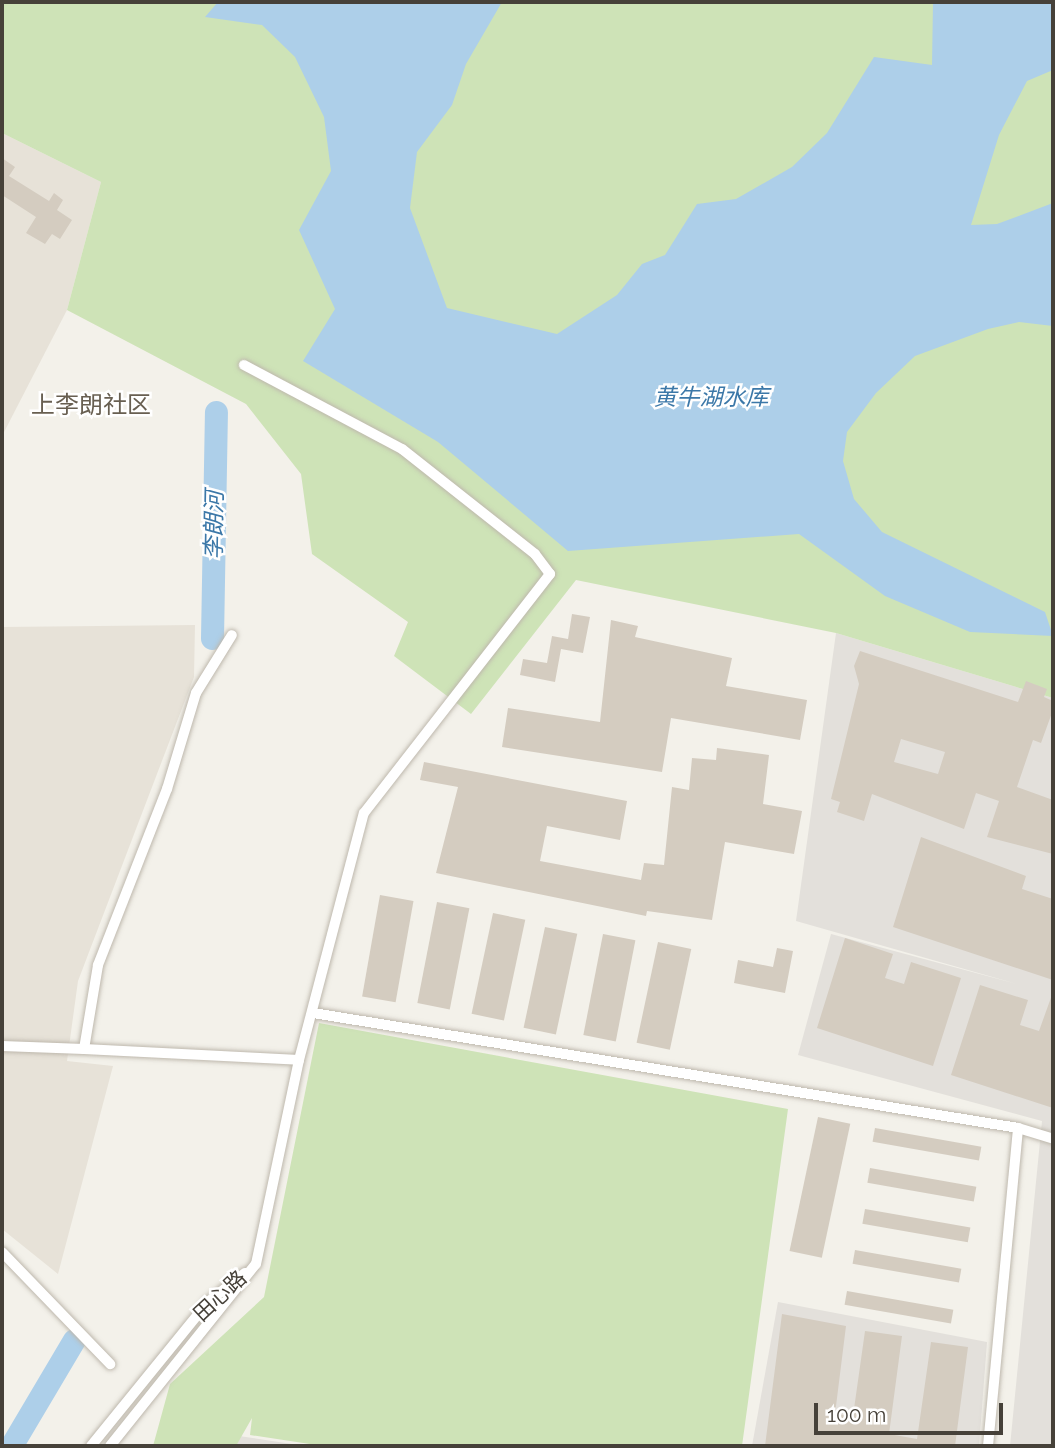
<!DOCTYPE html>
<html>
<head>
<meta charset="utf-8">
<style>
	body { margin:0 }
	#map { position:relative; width:1055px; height:1448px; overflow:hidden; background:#f3f1ea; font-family:Raleway,"Noto Sans SC",sans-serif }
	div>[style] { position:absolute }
	.residential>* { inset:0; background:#e7e2d8 }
	.industrial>* { inset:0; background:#e3e0db }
	.green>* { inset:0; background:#cee3b7 }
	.water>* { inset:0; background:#adcfe9 }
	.river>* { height:23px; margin:-11.5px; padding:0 11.5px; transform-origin:11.5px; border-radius:11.5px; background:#adcfe9 }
	.building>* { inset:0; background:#d4ccc0; transform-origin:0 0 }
	.roads { filter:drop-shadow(0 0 2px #beb8ad) drop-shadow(0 0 2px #beb8ad) }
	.minor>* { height:10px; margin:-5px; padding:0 5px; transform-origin:5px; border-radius:5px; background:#fff }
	span { translate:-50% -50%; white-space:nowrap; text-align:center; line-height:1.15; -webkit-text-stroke:5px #fff; paint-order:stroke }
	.street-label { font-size:21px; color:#464139 }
	.water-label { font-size:23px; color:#3c78a8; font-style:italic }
	.quarter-label { font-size:24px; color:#685f51 }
	.frame { position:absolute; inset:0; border:4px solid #464139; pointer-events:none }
	.scale { position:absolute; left:814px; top:1403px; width:189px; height:32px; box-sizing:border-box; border:4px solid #464139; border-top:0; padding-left:9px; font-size:21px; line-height:24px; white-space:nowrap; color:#464139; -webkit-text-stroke:5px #fff; paint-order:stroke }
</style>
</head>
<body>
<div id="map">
	<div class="residential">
		<div style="clip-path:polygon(2px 133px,101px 182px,67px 310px,2px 436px)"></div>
		<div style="clip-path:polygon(195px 625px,194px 677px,78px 981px,67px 1061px,113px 1066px,58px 1274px,2px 1229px,2px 627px)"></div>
	</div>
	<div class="industrial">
		<div style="clip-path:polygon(836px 633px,1053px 698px,1053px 1446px,1010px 1446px,1042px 1121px,798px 1055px,831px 934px,1017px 984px,796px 921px)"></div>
		<div style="clip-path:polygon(778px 1302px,987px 1342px,979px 1446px,752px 1446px)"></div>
		<div style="clip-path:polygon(239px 1436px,305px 1446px,236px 1446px)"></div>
	</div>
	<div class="green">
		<div style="clip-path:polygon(2px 2px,1053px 2px,1053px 698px,836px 633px,576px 580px,471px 714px,394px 656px,408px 622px,312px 554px,301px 474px,246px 404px,67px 310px,101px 182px,2px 133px)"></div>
		<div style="clip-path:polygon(319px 1023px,788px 1109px,742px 1446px,323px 1446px,250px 1435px,252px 1418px,236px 1446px,153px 1446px,170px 1384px,264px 1297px)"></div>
	</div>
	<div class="water">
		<div style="clip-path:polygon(218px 2px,502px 2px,466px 64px,452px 105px,417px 152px,410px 208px,447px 308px,557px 334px,617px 295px,642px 264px,665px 255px,697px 204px,736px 199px,792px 167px,827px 133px,874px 57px,932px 65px,933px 2px,1053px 2px,1053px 70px,1027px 81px,999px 135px,971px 225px,997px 224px,1053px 203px,1053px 326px,1019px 322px,988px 329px,915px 356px,876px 393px,847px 432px,843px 461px,854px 499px,882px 532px,1045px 612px,1053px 636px,970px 632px,885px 596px,799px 534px,568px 551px,438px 442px,303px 361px,335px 309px,299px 230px,331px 171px,324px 117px,295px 57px,262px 25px,205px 17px)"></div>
	</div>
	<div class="river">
		<div style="left:212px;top:638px;width:226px;rotate:-89deg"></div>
		<div style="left:11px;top:1446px;width:123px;rotate:-59.3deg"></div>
	</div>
	<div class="building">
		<div style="clip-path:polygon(2px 158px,15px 167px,9px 176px,49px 201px,54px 193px,63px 200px,57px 210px,72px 220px,60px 239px,52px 234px,45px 244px,26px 233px,36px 217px,2px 195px)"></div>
		<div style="clip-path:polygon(572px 614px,590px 617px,583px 653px,561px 649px,555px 682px,520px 675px,523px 659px,547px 663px,552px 636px,568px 639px)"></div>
		<div style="clip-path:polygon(611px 620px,638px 626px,635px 637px,732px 658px,726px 686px,807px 700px,800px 740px,671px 718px,662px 772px,502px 747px,508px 708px,600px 722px)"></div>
		<div style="clip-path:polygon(evenodd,860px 651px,1018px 702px,1026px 681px,1047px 689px,1044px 697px,1053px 701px,1053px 710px,1041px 743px,1033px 740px,1017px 787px,1053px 800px,1053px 854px,987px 837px,999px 801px,976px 793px,964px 829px,872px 794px,864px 821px,837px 812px,840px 802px,831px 799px,859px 684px,854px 666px,860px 651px,901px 739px,945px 752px,938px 774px,894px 762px,901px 739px)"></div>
		<div style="clip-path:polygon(717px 748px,769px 755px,763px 804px,802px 811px,794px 854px,725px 842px,712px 920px,647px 911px,646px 916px,436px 873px,458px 787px,420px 780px,424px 762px,627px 801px,620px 840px,547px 826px,540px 861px,641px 880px,644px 863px,664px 865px,672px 787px,689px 790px,692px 758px,716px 760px)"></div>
		<div style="clip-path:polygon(921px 837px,1026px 876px,1022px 889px,1053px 899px,1053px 980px,893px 927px)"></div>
		<div style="left:380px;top:895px;width:34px;height:103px;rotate:10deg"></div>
		<div style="left:437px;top:902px;width:33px;height:103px;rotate:11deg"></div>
		<div style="left:493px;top:913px;width:33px;height:103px;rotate:12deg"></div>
		<div style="left:545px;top:927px;width:33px;height:103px;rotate:12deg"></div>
		<div style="left:603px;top:934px;width:33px;height:103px;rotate:11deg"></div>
		<div style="clip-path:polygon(845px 938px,893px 954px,885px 978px,904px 984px,911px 962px,961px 978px,933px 1066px,817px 1028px)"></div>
		<div style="left:658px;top:942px;width:34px;height:103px;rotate:12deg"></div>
		<div style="clip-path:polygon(777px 948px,793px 951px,785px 993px,734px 983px,738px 960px,773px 967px)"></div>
		<div style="clip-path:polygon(980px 985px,1028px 1000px,1020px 1025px,1039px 1031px,1053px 992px,1053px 1108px,951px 1075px)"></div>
		<div style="left:818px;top:1117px;width:33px;height:137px;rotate:12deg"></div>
		<div style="left:875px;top:1128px;width:108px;height:14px;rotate:10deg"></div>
		<div style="left:870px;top:1168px;width:108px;height:15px;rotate:10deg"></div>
		<div style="left:865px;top:1209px;width:107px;height:15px;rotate:10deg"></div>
		<div style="left:855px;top:1250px;width:108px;height:14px;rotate:10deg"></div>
		<div style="left:847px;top:1291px;width:108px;height:14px;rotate:10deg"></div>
		<div style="clip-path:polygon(782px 1314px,846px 1326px,835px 1414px,853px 1416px,865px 1331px,902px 1336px,889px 1434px,917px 1439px,931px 1342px,968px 1347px,955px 1446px,765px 1446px)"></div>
	</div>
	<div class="roads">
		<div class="minor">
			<div style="left:313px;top:1013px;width:714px;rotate:9.26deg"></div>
			<div style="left:1018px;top:1128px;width:37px;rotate:17deg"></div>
			<div style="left:2px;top:1046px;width:82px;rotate:2.1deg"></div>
			<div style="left:84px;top:1049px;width:85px;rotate:-80.5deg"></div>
			<div style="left:98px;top:965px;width:189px;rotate:-68.6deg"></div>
			<div style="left:167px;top:789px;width:100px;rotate:-73.2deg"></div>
			<div style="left:196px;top:693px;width:68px;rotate:-58.2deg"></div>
			<div style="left:84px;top:1049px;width:215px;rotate:2.9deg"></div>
			<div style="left:2px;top:1252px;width:156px;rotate:46deg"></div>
			<div style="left:91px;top:1446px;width:186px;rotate:-50.9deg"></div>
			<div style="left:208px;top:1302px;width:47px;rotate:-38.1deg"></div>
			<div style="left:110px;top:1446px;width:233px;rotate:-51.3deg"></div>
			<div style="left:256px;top:1264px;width:208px;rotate:-78.1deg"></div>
			<div style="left:299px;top:1060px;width:255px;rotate:-75.3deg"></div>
			<div style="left:364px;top:813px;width:303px;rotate:-52.1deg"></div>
			<div style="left:550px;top:574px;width:25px;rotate:-127deg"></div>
			<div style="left:535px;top:554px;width:169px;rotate:-141.7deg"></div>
			<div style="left:402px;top:449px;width:179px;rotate:-152deg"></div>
			<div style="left:988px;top:1446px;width:319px;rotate:-84.6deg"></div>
		</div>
	</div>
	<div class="street-label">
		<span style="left:220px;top:1296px;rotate:-43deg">田心路</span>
	</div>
	<div class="water-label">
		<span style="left:711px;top:397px">黄牛湖水库</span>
		<span style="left:214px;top:525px;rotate:-89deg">李朗河</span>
	</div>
	<div class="quarter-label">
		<span style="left:91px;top:405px">上李朗社区</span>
	</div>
	<div class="frame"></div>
	<div class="scale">100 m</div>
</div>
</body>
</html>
